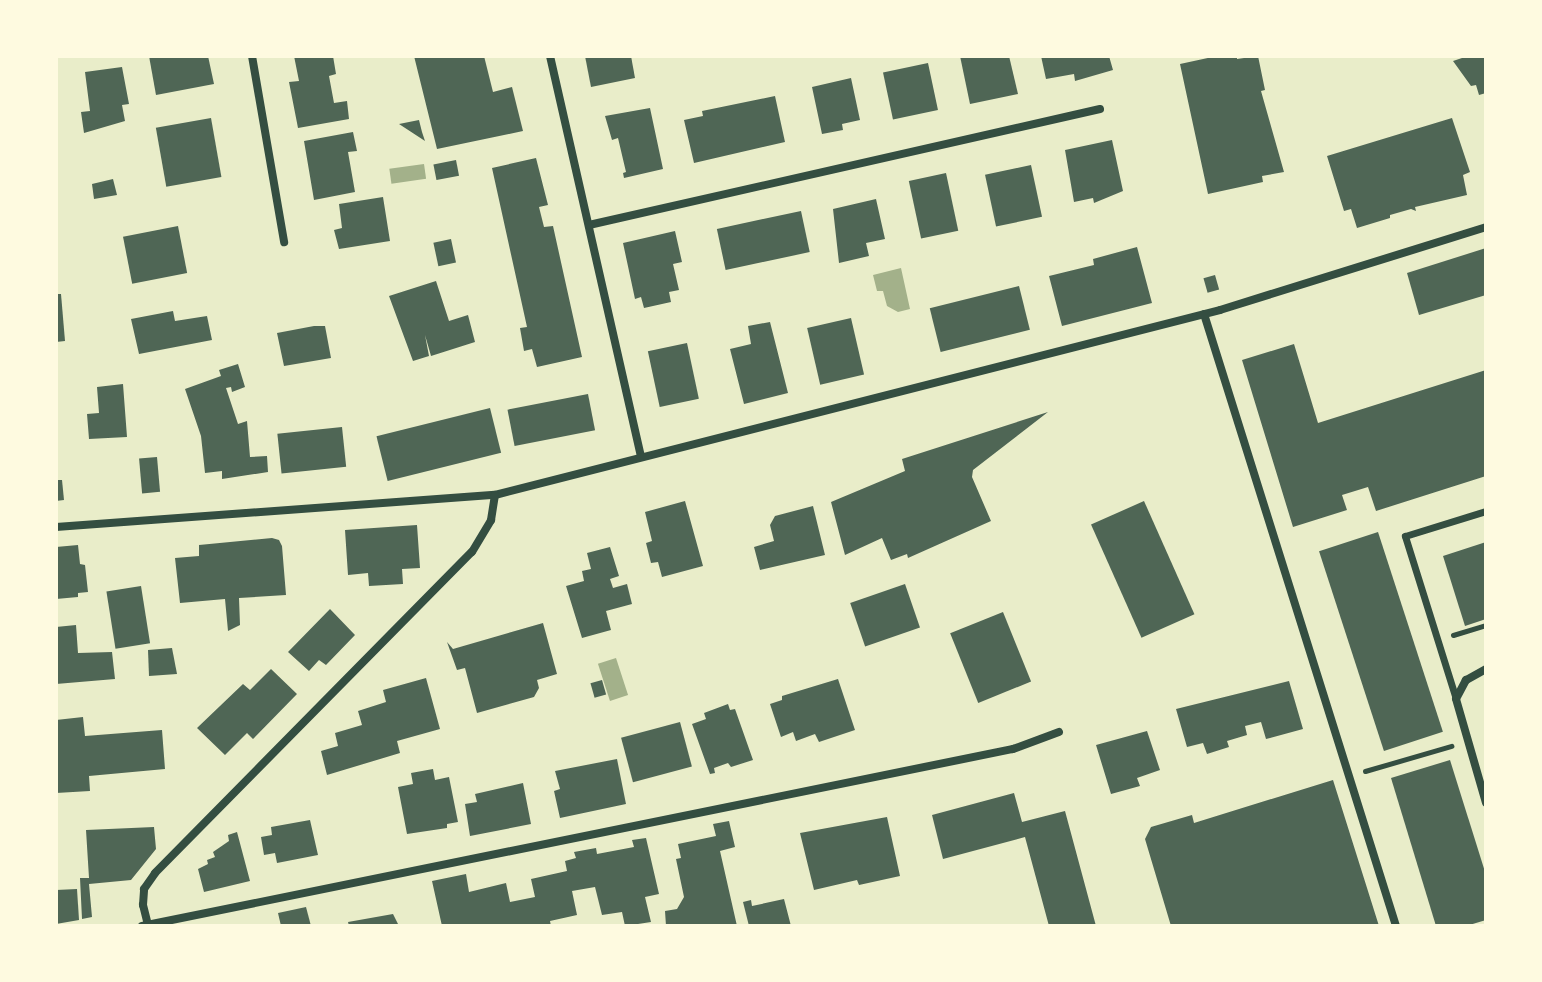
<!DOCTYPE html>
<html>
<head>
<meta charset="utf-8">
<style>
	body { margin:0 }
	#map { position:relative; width:1542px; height:982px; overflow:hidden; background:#e9edc9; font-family:"Times New Roman",serif }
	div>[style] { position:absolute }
	.water>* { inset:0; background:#a3b18a; transform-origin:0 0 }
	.building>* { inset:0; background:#4f6655; transform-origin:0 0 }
	.path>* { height:5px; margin:-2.5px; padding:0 2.5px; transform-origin:2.5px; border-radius:2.5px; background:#344e41 }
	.pedestrian>* { height:7px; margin:-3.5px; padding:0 3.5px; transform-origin:3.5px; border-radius:3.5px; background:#344e41 }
	.minor>* { height:8px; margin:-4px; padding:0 4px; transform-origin:4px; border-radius:4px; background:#344e41 }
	span { translate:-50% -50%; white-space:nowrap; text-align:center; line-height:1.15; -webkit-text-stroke:8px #fefae0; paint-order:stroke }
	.frame { position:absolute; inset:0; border:58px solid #fefae0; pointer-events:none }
</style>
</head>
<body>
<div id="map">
	<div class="water">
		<div style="left:424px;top:164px;width:15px;height:35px;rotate:82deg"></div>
		<div style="clip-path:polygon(901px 268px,910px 309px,898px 312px,887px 306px,883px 291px,877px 291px,873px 275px)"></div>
		<div style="left:616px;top:658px;width:39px;height:19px;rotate:72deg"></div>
	</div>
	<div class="building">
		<div style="clip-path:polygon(149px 56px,208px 56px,214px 84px,156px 95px)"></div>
		<div style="clip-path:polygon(294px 56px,333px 56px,336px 74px,329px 76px,334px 103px,347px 101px,349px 119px,298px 128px,289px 82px,299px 81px)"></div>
		<div style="clip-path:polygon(414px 56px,484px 56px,493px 92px,512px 87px,523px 131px,437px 149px)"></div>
		<div style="clip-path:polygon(585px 56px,631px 56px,635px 78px,591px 87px)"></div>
		<div style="clip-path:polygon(960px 56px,1009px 56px,1018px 94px,970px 104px)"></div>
		<div style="clip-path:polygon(1041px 56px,1109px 56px,1113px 70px,1075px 81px,1074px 74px,1046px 79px)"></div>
		<div style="clip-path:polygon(1217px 56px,1237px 56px,1237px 59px,1258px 56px,1265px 90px,1261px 91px,1284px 172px,1262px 176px,1263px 182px,1208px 194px,1180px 64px)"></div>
		<div style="clip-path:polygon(1468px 56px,1486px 56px,1486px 93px,1479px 95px,1476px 85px,1471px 86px,1453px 61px)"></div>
		<div style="left:928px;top:63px;width:48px;height:46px;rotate:78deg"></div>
		<div style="clip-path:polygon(122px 67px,129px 104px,122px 105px,125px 121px,84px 133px,81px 112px,90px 111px,85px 72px)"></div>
		<div style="clip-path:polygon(851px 78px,860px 120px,842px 124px,843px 130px,822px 134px,812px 87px)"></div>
		<div style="clip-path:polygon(775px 96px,785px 142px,694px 163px,684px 120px,703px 116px,702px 111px)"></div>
		<div style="clip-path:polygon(650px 108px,663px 169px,624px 178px,623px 173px,626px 172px,618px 138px,612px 140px,605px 116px)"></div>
		<div style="left:211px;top:118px;width:60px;height:56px;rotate:80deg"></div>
		<div style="clip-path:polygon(1452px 118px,1470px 172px,1463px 175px,1467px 195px,1415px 207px,1416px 211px,1411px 209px,1390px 215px,1390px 218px,1357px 228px,1351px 209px,1344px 211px,1327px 156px)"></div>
		<div style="clip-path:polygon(419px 120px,422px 132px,425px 141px,399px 124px)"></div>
		<div style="clip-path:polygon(353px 132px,357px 151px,348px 152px,355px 192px,314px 200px,304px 141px)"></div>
		<div style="clip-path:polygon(1112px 140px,1123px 191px,1094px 203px,1093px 198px,1074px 202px,1065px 150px)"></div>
		<div style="clip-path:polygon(536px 158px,548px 205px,539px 207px,544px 227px,553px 226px,582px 357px,537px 367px,532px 349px,524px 351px,520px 328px,527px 327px,492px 168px)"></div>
		<div style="left:456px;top:160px;width:16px;height:23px;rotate:79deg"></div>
		<div style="left:1031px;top:165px;width:53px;height:47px;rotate:78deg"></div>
		<div style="left:946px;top:173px;width:59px;height:38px;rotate:78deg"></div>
		<div style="clip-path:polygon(113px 179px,117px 195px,94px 199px,92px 184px)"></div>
		<div style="clip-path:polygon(383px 197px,390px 241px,339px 249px,334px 230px,342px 228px,339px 204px)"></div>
		<div style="clip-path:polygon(876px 199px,885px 239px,866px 243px,869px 256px,839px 263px,833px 209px)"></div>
		<div style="left:801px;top:211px;width:42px;height:86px;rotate:78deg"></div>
		<div style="left:178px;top:226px;width:48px;height:56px;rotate:79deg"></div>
		<div style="clip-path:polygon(675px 231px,682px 262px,673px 264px,679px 290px,669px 292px,671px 302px,644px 308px,641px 297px,635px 299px,623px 243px)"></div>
		<div style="left:451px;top:239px;width:24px;height:18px;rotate:78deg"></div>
		<div style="clip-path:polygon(1137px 247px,1152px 303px,1062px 326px,1049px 276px,1094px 265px,1093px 259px)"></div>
		<div style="clip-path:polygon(1486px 248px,1486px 295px,1419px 315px,1407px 273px)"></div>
		<div style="left:1215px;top:275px;width:15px;height:12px;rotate:74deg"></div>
		<div style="clip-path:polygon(436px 281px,449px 321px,468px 315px,475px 342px,431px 356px,425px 335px,429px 356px,413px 361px,389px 296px)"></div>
		<div style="left:1019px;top:286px;width:45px;height:92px;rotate:76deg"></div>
		<div style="clip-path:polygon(56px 294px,61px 294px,65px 341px,56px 342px)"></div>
		<div style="clip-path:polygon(173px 311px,175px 321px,207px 316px,212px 340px,139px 354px,131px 319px)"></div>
		<div style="left:851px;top:318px;width:58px;height:45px;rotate:77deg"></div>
		<div style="clip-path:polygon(770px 322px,788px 393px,744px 404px,730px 349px,751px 344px,748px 326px)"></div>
		<div style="clip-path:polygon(314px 326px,325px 326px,331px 358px,284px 366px,277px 333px)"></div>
		<div style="left:687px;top:343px;width:57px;height:40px;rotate:78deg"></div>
		<div style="clip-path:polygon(1294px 344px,1318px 423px,1486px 370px,1486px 476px,1376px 511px,1368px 487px,1342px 495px,1347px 510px,1293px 527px,1242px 360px)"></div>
		<div style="clip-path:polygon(238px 364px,245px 387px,232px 392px,231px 387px,226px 388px,238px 424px,247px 421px,250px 457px,267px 456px,268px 472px,222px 479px,222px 471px,205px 473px,201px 436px,185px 389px,221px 376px,219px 370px)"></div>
		<div style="clip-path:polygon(123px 384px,127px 437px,89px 439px,87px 414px,99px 413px,97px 387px)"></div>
		<div style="left:588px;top:394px;width:37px;height:82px;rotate:79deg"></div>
		<div style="left:490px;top:408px;width:46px;height:117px;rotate:76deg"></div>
		<div style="clip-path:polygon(1048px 412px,973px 470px,972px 477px,991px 521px,908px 558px,907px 554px,891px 560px,882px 538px,845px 555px,831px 502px,905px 471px,902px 459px)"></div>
		<div style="left:342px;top:427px;width:40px;height:65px;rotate:84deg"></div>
		<div style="left:157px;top:457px;width:35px;height:18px;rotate:85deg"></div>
		<div style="clip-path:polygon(56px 480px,62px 480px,64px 500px,56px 501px)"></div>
		<div style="clip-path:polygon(685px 501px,703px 566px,662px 577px,658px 562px,651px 563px,646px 543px,652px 541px,645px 512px)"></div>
		<div style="left:1144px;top:501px;width:124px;height:58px;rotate:66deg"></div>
		<div style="clip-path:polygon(813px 506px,825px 555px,760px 570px,754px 547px,774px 541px,770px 525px,775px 516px)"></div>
		<div style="clip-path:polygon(417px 525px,420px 568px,402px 569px,403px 584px,369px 586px,368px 573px,348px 575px,345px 530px)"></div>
		<div style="left:1378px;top:532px;width:210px;height:62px;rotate:72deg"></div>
		<div style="clip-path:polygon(272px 538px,279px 540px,282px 546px,286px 595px,239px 598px,240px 625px,228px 631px,225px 599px,180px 603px,175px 558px,199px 556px,199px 545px)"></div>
		<div style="clip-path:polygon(1486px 542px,1486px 619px,1465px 626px,1443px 556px)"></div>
		<div style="clip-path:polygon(78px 545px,80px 564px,85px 565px,88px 592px,78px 593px,78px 597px,56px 599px,56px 547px)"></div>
		<div style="clip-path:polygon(610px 547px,619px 576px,610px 579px,613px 588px,627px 584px,632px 604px,606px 611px,611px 630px,582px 638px,566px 586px,584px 581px,582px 571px,591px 569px,587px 553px)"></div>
		<div style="left:905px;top:584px;width:46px;height:58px;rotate:71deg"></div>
		<div style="left:141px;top:586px;width:58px;height:35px;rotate:81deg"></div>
		<div style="clip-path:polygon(330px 609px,355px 635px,326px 665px,319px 660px,309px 671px,288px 652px)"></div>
		<div style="left:1003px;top:612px;width:75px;height:57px;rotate:68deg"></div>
		<div style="clip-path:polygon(543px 623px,557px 674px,537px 680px,539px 688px,534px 697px,477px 713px,465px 668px,457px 670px,447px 642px,453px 649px)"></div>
		<div style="clip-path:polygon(76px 625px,78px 653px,112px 652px,115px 679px,56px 684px,56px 627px)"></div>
		<div style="clip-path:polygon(172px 648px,177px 674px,149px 676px,148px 650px)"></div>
		<div style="clip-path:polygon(271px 669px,297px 694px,253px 739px,247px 733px,225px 755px,197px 728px,243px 684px,250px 690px)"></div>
		<div style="clip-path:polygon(426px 678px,440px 729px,397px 741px,400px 753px,327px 775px,321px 751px,338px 746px,335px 733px,362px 725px,358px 711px,386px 702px,383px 690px)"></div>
		<div style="clip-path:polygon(838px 679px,855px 730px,819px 742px,815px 734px,796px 741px,793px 732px,781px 737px,770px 704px,782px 700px,782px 696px)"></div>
		<div style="left:602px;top:680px;width:15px;height:12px;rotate:74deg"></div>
		<div style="clip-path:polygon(1289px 681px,1303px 729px,1266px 739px,1261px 722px,1245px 726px,1247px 735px,1227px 741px,1229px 747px,1207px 754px,1203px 743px,1187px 747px,1176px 709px)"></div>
		<div style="clip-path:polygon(728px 704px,730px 710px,735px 709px,753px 760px,731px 767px,728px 763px,714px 768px,715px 773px,710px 774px,692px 724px,706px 719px,704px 713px)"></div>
		<div style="clip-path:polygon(83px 717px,85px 736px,162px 730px,165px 769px,89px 776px,90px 791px,56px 793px,56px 720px)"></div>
		<div style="left:680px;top:722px;width:46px;height:61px;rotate:75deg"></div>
		<div style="clip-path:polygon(1147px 731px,1160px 770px,1137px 778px,1140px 786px,1111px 794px,1096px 745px)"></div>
		<div style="clip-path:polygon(617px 759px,626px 804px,560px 818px,554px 791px,560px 789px,555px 771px)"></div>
		<div style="clip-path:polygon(1450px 760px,1486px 875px,1486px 920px,1466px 926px,1436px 926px,1391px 778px)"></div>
		<div style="clip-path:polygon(433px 769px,435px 780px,449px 777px,458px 822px,447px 824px,447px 828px,407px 834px,398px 787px,413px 784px,411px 773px)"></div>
		<div style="clip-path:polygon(1333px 780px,1379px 926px,1171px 926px,1145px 839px,1151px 827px,1192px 815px,1194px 823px)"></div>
		<div style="clip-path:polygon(523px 783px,531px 824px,470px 836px,465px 804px,477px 802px,475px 794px)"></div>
		<div style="clip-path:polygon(1014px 793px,1022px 822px,1065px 811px,1096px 926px,1049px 926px,1025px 837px,943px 859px,932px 815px)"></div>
		<div style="clip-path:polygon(887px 817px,900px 876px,859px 885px,857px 880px,814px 890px,800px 833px)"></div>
		<div style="clip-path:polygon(310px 820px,318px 855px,277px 863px,275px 853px,264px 855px,261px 837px,272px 835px,271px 827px)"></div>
		<div style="clip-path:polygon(729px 821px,735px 847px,720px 851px,737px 926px,666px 926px,665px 911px,677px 909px,684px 897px,676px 859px,681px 858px,678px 844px,716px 836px,713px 824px)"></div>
		<div style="clip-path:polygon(154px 827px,156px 849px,131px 880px,89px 884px,92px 917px,82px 919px,80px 878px,89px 878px,86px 830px)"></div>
		<div style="clip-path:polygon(237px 832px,250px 881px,204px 892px,198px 869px,208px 864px,207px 860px,215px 857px,213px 852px,229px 841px,228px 835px)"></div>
		<div style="clip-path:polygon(646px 838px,659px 894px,645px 897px,651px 922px,625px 926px,622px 912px,602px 915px,595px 887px,572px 891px,577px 915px,550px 921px,551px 926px,442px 926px,432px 881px,466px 874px,469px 892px,506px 883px,510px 902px,535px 897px,531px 879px,567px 871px,565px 861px,576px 858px,574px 852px,596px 848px,597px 854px,634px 847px,632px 840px)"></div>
		<div style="clip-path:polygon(77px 889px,79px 920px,56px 924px,56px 890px)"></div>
		<div style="clip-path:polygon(784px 899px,791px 926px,749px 926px,743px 902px,751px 900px,752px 906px)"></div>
		<div style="clip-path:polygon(306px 907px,311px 926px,281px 926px,278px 913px)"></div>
		<div style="clip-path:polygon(393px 914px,399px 926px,349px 926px,348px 922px)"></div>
	</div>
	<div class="path">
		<div style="left:1453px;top:635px;width:34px;rotate:-17deg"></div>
		<div style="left:1365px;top:771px;width:90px;rotate:-16.2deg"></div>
	</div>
	<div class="pedestrian">
		<div style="left:1456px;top:699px;width:171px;rotate:-107.4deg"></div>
		<div style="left:1405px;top:536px;width:85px;rotate:-17.2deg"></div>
	</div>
	<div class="minor">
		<div style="left:252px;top:56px;width:189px;rotate:80.2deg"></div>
		<div style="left:550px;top:56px;width:411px;rotate:77.2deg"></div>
		<div style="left:589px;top:225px;width:524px;rotate:-12.79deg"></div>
		<div style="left:1204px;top:314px;width:641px;rotate:72.58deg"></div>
		<div style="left:56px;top:527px;width:440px;rotate:-4.2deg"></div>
		<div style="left:495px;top:495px;width:748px;rotate:-14.31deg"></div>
		<div style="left:1220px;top:310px;width:279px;rotate:-17.3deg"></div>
		<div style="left:1486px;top:669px;width:23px;rotate:151deg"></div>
		<div style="left:1466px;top:680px;width:21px;rotate:118deg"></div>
		<div style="left:1456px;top:699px;width:108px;rotate:73.9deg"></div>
		<div style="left:148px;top:925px;width:21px;rotate:-104deg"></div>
		<div style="left:143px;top:905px;width:16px;rotate:-86deg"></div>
		<div style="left:144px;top:889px;width:19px;rotate:-55deg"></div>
		<div style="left:155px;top:873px;width:451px;rotate:-45.4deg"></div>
		<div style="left:472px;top:552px;width:37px;rotate:-59deg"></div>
		<div style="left:491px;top:520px;width:25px;rotate:-81deg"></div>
		<div style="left:142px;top:926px;width:889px;rotate:-11.49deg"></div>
		<div style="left:1013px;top:749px;width:49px;rotate:-20.3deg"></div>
	</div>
	<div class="frame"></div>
</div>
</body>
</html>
